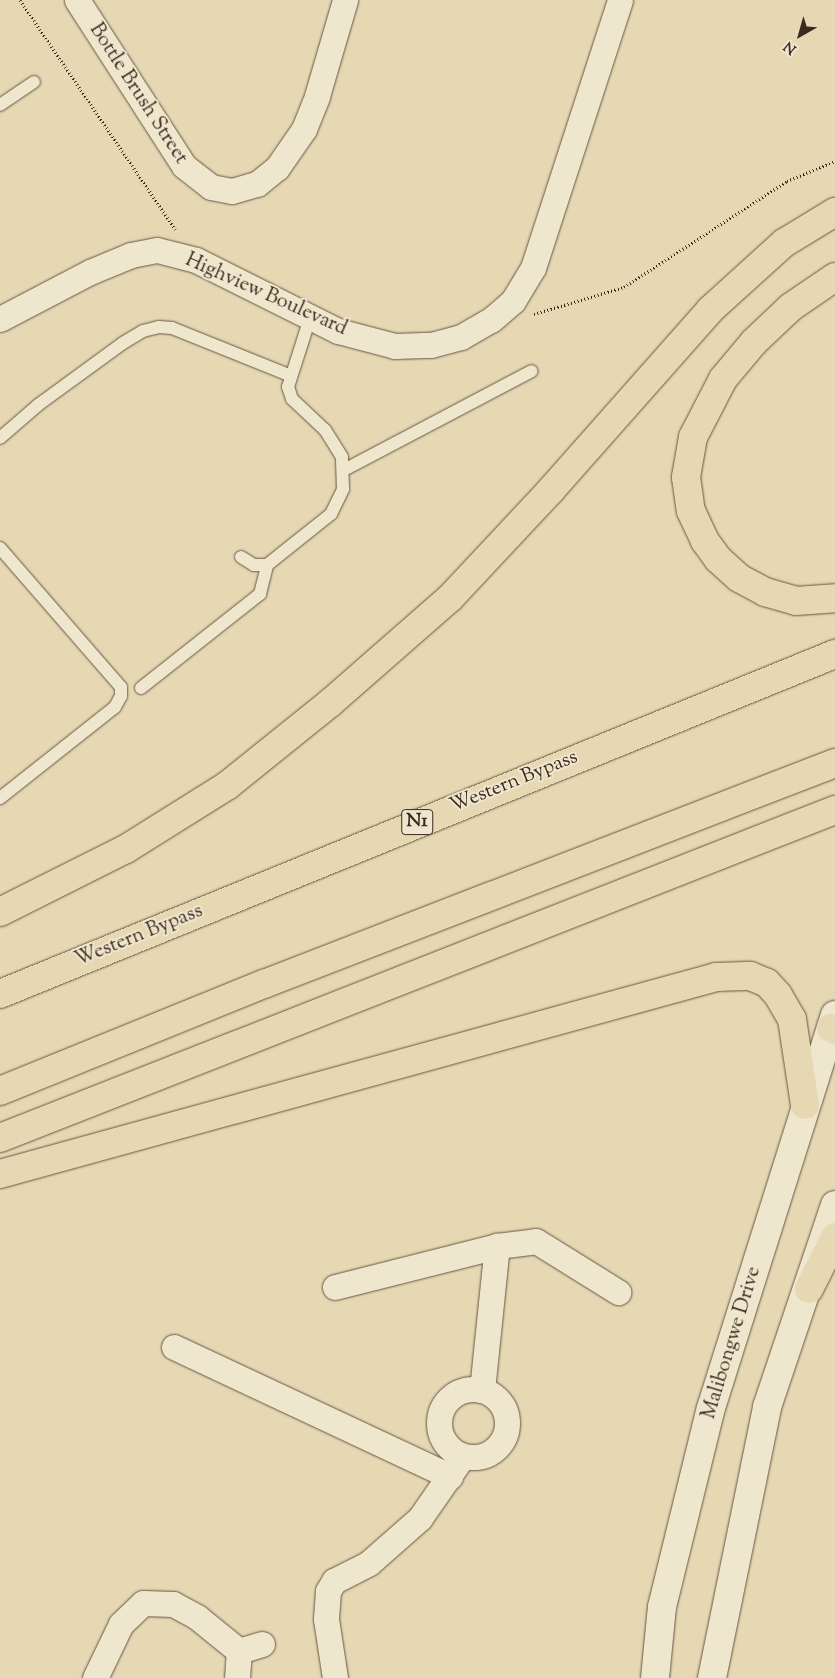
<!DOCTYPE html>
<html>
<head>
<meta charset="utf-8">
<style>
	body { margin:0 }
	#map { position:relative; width:835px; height:1678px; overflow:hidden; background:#e7d8b4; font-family:"Sorts Mill Goudy",serif }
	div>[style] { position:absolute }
	.path>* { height:3px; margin-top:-1.5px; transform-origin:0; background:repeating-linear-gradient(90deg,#3b2a1d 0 1px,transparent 0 3.5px) }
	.roads { filter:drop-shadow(0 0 1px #665643) drop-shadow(0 0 1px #665643) }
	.service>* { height:12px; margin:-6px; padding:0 6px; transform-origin:6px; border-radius:6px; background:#efe6ce }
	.minor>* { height:25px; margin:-12.5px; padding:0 12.5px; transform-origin:12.5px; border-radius:12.5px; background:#efe6ce }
	.minor>.ring { margin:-12.5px; padding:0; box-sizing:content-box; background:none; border:25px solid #efe6ce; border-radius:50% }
	.secondary>* { height:28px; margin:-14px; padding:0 14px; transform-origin:14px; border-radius:14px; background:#efe6ce }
	.motorway>* { height:28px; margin:-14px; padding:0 14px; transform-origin:14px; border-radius:14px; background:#e7d8b4 }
	span { translate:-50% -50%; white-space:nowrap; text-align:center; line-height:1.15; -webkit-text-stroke:4px #efe6ce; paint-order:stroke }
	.shield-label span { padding:1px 4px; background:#efe6ce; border:1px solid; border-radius:4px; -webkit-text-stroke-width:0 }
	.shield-label { font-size:19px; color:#3b2a1d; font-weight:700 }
	.street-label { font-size:20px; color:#3b2a1d }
	.north { position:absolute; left:775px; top:10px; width:50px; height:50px; -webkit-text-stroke:4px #efe6ce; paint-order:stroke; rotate:218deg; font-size:14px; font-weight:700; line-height:20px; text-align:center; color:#3b2a1d }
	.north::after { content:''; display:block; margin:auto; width:18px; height:22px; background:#3b2a1d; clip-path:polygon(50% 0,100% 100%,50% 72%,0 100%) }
</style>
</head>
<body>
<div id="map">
	<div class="path">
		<div style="left:20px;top:0;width:277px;rotate:55.9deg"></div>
		<div style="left:534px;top:314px;width:94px;rotate:-16.7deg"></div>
		<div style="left:624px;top:287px;width:194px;rotate:-33deg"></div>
		<div style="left:787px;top:181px;width:52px;rotate:-22.6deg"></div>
	</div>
	<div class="roads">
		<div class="service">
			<div style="left:0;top:105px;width:41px;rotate:-34.1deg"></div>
			<div style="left:0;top:438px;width:50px;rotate:-41deg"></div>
			<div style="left:38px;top:405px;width:105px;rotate:-36.1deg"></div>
			<div style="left:123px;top:343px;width:23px;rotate:-31deg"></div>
			<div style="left:143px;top:331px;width:16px;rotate:-14deg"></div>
			<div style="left:159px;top:327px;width:13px;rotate:4deg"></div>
			<div style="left:172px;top:328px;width:126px;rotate:21.9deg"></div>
			<div style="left:344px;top:470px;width:212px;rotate:-27.8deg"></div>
			<div style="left:0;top:548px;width:184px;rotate:49deg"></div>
			<div style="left:121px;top:687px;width:9px;rotate:90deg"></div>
			<div style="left:121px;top:696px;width:13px;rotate:119deg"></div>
			<div style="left:115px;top:707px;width:147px;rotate:141.6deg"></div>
			<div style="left:241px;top:557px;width:15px;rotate:32deg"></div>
			<div style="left:254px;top:565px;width:13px"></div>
			<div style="left:267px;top:565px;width:82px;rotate:-38.6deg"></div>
			<div style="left:331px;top:514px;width:28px;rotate:-64deg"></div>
			<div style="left:343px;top:489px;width:32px;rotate:-92deg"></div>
			<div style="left:342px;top:457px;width:32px;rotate:-122deg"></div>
			<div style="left:325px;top:430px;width:45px;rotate:-136.8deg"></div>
			<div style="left:292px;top:399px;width:13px;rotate:-108deg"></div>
			<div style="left:288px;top:387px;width:72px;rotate:-72.3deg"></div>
			<div style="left:141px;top:688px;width:152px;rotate:-38.3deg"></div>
			<div style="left:260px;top:594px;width:30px;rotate:-76deg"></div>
		</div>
		<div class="minor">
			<div style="left:77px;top:0;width:197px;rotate:57.2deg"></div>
			<div style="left:184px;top:166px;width:34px;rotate:38deg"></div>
			<div style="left:211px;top:187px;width:21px;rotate:11deg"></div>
			<div style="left:232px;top:191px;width:26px;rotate:-16deg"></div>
			<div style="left:257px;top:184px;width:26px;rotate:-39deg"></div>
			<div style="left:277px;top:168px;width:47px;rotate:-55.3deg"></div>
			<div style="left:304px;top:129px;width:35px;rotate:-68deg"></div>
			<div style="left:317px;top:96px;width:100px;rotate:-73.7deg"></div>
			<div style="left:0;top:319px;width:102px;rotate:-27.6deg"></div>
			<div style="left:90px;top:272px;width:44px;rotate:-22.5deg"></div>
			<div style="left:131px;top:255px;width:26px;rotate:-11deg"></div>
			<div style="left:157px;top:250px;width:40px;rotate:14.4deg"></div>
			<div style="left:196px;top:260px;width:159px;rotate:26.6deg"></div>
			<div style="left:338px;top:331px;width:59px;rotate:14.7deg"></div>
			<div style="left:395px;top:346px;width:36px;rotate:-2deg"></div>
			<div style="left:431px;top:345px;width:31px;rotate:-15deg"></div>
			<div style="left:461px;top:337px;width:34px;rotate:-30deg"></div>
			<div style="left:491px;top:320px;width:29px;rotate:-41deg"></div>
			<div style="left:513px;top:301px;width:39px;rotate:-59deg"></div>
			<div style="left:533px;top:268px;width:282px;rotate:-72deg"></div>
			<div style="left:335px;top:1287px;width:167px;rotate:-14.2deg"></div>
			<div style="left:497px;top:1246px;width:39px;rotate:-7deg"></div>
			<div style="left:536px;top:1241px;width:97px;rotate:31.9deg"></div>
			<div style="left:174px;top:1347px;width:305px;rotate:25.1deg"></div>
			<div class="ring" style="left:439px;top:1389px;width:43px;height:43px"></div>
			<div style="left:482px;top:1390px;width:145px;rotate:-84.1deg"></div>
			<div style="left:95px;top:1678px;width:60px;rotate:-64.3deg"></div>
			<div style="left:121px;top:1624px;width:30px;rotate:-44deg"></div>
			<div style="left:143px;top:1603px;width:30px;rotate:2deg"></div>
			<div style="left:173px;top:1604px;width:27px;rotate:28deg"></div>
			<div style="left:197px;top:1617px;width:54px;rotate:39deg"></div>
			<div style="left:237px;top:1678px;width:27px;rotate:-86deg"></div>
			<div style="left:239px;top:1651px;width:24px;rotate:-17deg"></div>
			<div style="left:335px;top:1678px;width:60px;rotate:-98.7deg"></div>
			<div style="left:326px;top:1619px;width:28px;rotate:-86deg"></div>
			<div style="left:328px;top:1591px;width:12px;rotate:-59deg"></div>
			<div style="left:334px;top:1581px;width:39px;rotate:-27deg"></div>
			<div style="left:369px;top:1563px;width:68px;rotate:-41.4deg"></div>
			<div style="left:420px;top:1518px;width:75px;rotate:-55.3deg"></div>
		</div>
		<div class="secondary">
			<div style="left:655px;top:1678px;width:71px;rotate:-84.4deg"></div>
			<div style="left:662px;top:1607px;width:205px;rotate:-76.2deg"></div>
			<div style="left:711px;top:1408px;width:412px;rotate:-72.5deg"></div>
			<div style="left:712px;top:1678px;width:277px;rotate:-78.5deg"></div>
			<div style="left:767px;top:1407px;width:213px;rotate:-71.4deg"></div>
		</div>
		<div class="motorway">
			<div style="left:835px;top:277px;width:53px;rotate:145.7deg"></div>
			<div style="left:791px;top:307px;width:51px;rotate:136.6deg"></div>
			<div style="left:754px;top:342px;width:48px;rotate:130deg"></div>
			<div style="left:723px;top:379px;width:65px;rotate:117.3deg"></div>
			<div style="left:693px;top:437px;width:41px;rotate:99.9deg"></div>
			<div style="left:686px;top:477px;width:34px;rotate:82deg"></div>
			<div style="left:691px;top:511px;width:33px;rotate:65deg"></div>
			<div style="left:705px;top:541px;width:22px;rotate:54deg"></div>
			<div style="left:718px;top:559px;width:28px;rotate:42deg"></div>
			<div style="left:739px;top:578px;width:30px;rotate:28deg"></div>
			<div style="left:765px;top:592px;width:32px;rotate:16deg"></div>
			<div style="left:796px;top:601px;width:39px;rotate:-4deg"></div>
			<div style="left:0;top:912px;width:141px;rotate:-26.6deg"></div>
			<div style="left:126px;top:849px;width:120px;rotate:-32.1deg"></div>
			<div style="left:228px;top:785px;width:131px;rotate:-38.8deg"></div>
			<div style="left:330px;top:703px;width:159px;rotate:-41.2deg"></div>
			<div style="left:450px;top:598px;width:148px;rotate:-46.9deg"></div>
			<div style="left:551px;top:490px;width:240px;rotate:-48.5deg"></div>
			<div style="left:710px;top:310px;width:100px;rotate:-42.2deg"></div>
			<div style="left:784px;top:243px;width:60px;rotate:-31.3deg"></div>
			<div style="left:0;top:994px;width:902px;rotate:-22.16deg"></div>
			<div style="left:831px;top:1028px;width:4px;rotate:27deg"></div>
			<div style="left:0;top:1091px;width:285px;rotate:-22.1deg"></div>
			<div style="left:264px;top:984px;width:612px;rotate:-21.16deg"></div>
			<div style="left:0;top:1138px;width:897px;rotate:-21.45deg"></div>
			<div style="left:0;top:1174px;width:743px;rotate:-15.38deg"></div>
			<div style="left:716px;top:977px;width:34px;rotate:-2deg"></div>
			<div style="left:750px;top:976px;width:18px;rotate:22deg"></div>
			<div style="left:767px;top:983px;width:16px;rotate:47deg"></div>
			<div style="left:778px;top:995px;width:28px;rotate:60deg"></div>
			<div style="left:792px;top:1019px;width:87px;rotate:81.4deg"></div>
			<div style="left:809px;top:1289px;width:58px;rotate:-63.4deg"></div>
		</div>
	</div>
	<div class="shield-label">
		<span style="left:417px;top:822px">N1</span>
	</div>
	<div class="street-label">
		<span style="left:138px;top:94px;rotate:57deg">Bottle Brush Street</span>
		<span style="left:266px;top:295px;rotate:24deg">Highview Boulevard</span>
		<span style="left:514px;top:782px;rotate:-22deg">Western Bypass</span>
		<span style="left:139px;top:936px;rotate:-22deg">Western Bypass</span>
		<span style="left:732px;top:1343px;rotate:-73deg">Malibongwe Drive</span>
	</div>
	<div class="north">N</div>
</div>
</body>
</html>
